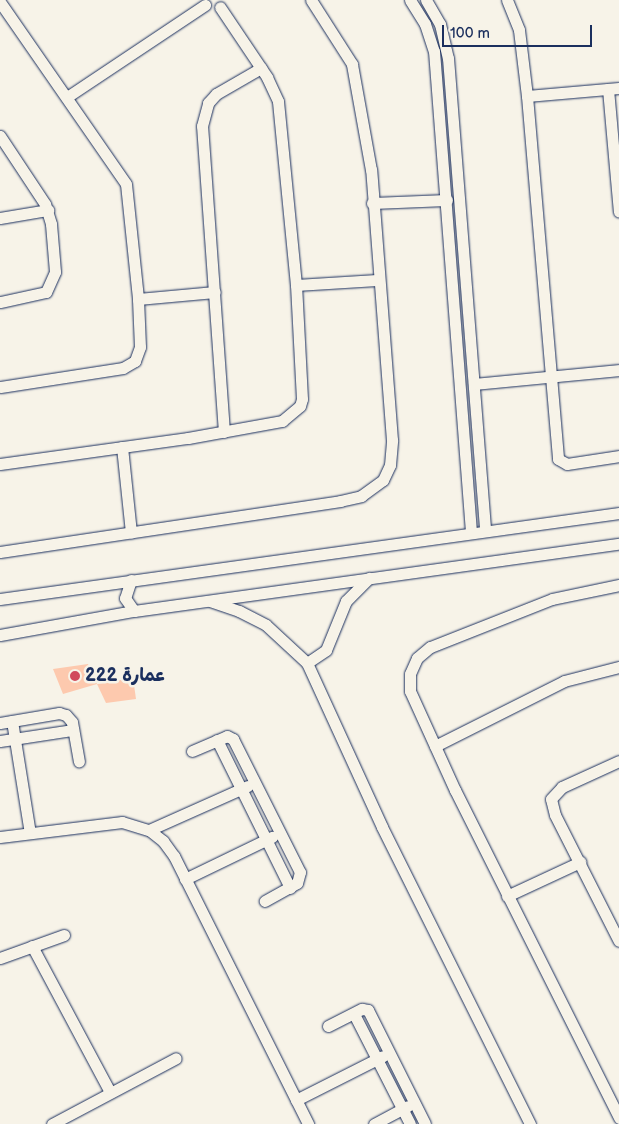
<!DOCTYPE html>
<html>
<head>
<meta charset="utf-8">
<style>
	body { margin:0 }
	#map { position:relative; width:619px; height:1124px; overflow:hidden; background:#f7f3e8; font-family:"Balsamiq Sans","Playpen Sans Arabic",sans-serif }
	div>[style] { position:absolute }
	.building>* { inset:0; background:#fdc9ae }
	.roads { filter:drop-shadow(0 0 1px #1b2f5e) drop-shadow(0 0 1px #1b2f5e) }
	.minor>* { height:11px; margin:-5.5px; padding:0 5.5px; transform-origin:5.5px; border-radius:5.5px; background:#f7f3e8 }
	.dots>* { width:14px; height:14px; translate:-50% -50%; box-sizing:border-box; border:2px solid #f7f3e8; border-radius:50% }
	span { translate:-50% -50%; white-space:nowrap; text-align:center; line-height:1.15; -webkit-text-stroke:5px #f7f3e8; paint-order:stroke }
	.poi-label { font-size:18px; color:#1b2f5e; font-weight:700 }
	.left { translate:0 -50%; text-align:left }
	.scale { position:absolute; left:442px; top:25px; width:150px; height:22px; box-sizing:border-box; border:2px solid #1b2f5e; border-top:0; padding-left:6px; font-size:15px; line-height:18px; white-space:nowrap; color:#1b2f5e; -webkit-text-stroke:4px #f7f3e8; paint-order:stroke }
</style>
</head>
<body>
<div id="map">
	<div class="building">
		<div style="clip-path:polygon(88px 664px,97px 684px,63px 694px,53px 669px)"></div>
		<div style="clip-path:polygon(133px 678px,136px 699px,106px 703px,97px 684px)"></div>
	</div>
	<div class="roads">
		<div class="minor">
			<div style="left:410px;top:0;width:28px;rotate:58deg"></div>
			<div style="left:425px;top:24px;width:28px;rotate:72deg"></div>
			<div style="left:434px;top:51px;width:481px;rotate:85.6deg"></div>
			<div style="left:426px;top:0;width:28px;rotate:60deg"></div>
			<div style="left:440px;top:24px;width:35px;rotate:77deg"></div>
			<div style="left:448px;top:58px;width:472px;rotate:85.5deg"></div>
			<div style="left:507px;top:0;width:32px;rotate:68deg"></div>
			<div style="left:519px;top:30px;width:66px;rotate:83.1deg"></div>
			<div style="left:527px;top:96px;width:364px;rotate:85.1deg"></div>
			<div style="left:558px;top:459px;width:10px;rotate:29deg"></div>
			<div style="left:567px;top:464px;width:53px;rotate:-8.7deg"></div>
			<div style="left:0;top:2px;width:221px;rotate:55.3deg"></div>
			<div style="left:126px;top:184px;width:116px;rotate:84deg"></div>
			<div style="left:138px;top:299px;width:48px;rotate:87.6deg"></div>
			<div style="left:140px;top:347px;width:15px;rotate:110deg"></div>
			<div style="left:135px;top:361px;width:14px;rotate:150deg"></div>
			<div style="left:123px;top:368px;width:124px;rotate:171.2deg"></div>
			<div style="left:608px;top:89px;width:123px;rotate:84.9deg"></div>
			<div style="left:527px;top:96px;width:92px;rotate:-5deg"></div>
			<div style="left:67px;top:97px;width:166px;rotate:-33.7deg"></div>
			<div style="left:0;top:136px;width:82px;rotate:56.5deg"></div>
			<div style="left:45px;top:204px;width:21px;rotate:73deg"></div>
			<div style="left:51px;top:224px;width:48px;rotate:85.2deg"></div>
			<div style="left:55px;top:272px;width:22px;rotate:114deg"></div>
			<div style="left:46px;top:292px;width:47px;rotate:167.7deg"></div>
			<div style="left:372px;top:203px;width:75px;rotate:-2.3deg"></div>
			<div style="left:0;top:218px;width:49px;rotate:-9.5deg"></div>
			<div style="left:296px;top:285px;width:81px;rotate:-3.5deg"></div>
			<div style="left:138px;top:299px;width:77px;rotate:-5.2deg"></div>
			<div style="left:474px;top:384px;width:146px;rotate:-5.5deg"></div>
			<div style="left:224px;top:432px;width:307px;rotate:-94.1deg"></div>
			<div style="left:202px;top:126px;width:24px;rotate:-75deg"></div>
			<div style="left:208px;top:103px;width:12px;rotate:-48deg"></div>
			<div style="left:216px;top:94px;width:52px;rotate:-30deg"></div>
			<div style="left:122px;top:447px;width:86px;rotate:84deg"></div>
			<div style="left:0;top:464px;width:190px;rotate:-7.9deg"></div>
			<div style="left:188px;top:438px;width:96px;rotate:-10.3deg"></div>
			<div style="left:282px;top:421px;width:23px;rotate:-40deg"></div>
			<div style="left:300px;top:406px;width:7px;rotate:-74deg"></div>
			<div style="left:302px;top:399px;width:114px;rotate:-93deg"></div>
			<div style="left:296px;top:285px;width:185px;rotate:-95.6deg"></div>
			<div style="left:278px;top:101px;width:26px;rotate:-115deg"></div>
			<div style="left:267px;top:77px;width:84px;rotate:-123.9deg"></div>
			<div style="left:0;top:552px;width:344px;rotate:-8.5deg"></div>
			<div style="left:340px;top:501px;width:22px;rotate:-13deg"></div>
			<div style="left:361px;top:496px;width:27px;rotate:-36deg"></div>
			<div style="left:383px;top:480px;width:17px;rotate:-65deg"></div>
			<div style="left:390px;top:465px;width:25px;rotate:-85deg"></div>
			<div style="left:392px;top:440px;width:271px;rotate:-94.4deg"></div>
			<div style="left:371px;top:170px;width:108px;rotate:-100.2deg"></div>
			<div style="left:352px;top:64px;width:76px;rotate:-122.6deg"></div>
			<div style="left:131px;top:580px;width:19px;rotate:108deg"></div>
			<div style="left:125px;top:598px;width:16px;rotate:55deg"></div>
			<div style="left:619px;top:585px;width:68px;rotate:168.2deg"></div>
			<div style="left:552px;top:599px;width:131px;rotate:158.5deg"></div>
			<div style="left:430px;top:647px;width:17px;rotate:140deg"></div>
			<div style="left:417px;top:658px;width:17px;rotate:114deg"></div>
			<div style="left:410px;top:674px;width:17px;rotate:90deg"></div>
			<div style="left:410px;top:691px;width:109px;rotate:65.6deg"></div>
			<div style="left:455px;top:790px;width:367px;rotate:63.4deg"></div>
			<div style="left:0;top:599px;width:625px;rotate:-7.91deg"></div>
			<div style="left:210px;top:601px;width:31px;rotate:19deg"></div>
			<div style="left:239px;top:611px;width:30px;rotate:27deg"></div>
			<div style="left:266px;top:625px;width:56px;rotate:42.8deg"></div>
			<div style="left:307px;top:663px;width:180px;rotate:65.4deg"></div>
			<div style="left:382px;top:827px;width:332px;rotate:63.5deg"></div>
			<div style="left:0;top:635px;width:136px;rotate:-10.2deg"></div>
			<div style="left:134px;top:611px;width:490px;rotate:-7.9deg"></div>
			<div style="left:307px;top:663px;width:23px;rotate:-34deg"></div>
			<div style="left:326px;top:650px;width:53px;rotate:-67.8deg"></div>
			<div style="left:346px;top:601px;width:33px;rotate:-45deg"></div>
			<div style="left:12px;top:721px;width:113px;rotate:80.9deg"></div>
			<div style="left:0;top:723px;width:60px;rotate:-9.6deg"></div>
			<div style="left:59px;top:713px;width:7px;rotate:16deg"></div>
			<div style="left:66px;top:715px;width:9px;rotate:49deg"></div>
			<div style="left:72px;top:722px;width:40px;rotate:80deg"></div>
			<div style="left:217px;top:740px;width:165px;rotate:63.7deg"></div>
			<div style="left:0;top:741px;width:74px;rotate:-8.6deg"></div>
			<div style="left:435px;top:746px;width:144px;rotate:-26.7deg"></div>
			<div style="left:564px;top:681px;width:57px;rotate:-14.3deg"></div>
			<div style="left:192px;top:751px;width:38px;rotate:-23deg"></div>
			<div style="left:227px;top:736px;width:7px;rotate:27deg"></div>
			<div style="left:233px;top:739px;width:149px;rotate:63.3deg"></div>
			<div style="left:300px;top:872px;width:11px;rotate:105deg"></div>
			<div style="left:297px;top:883px;width:37px;rotate:151deg"></div>
			<div style="left:619px;top:761px;width:63px;rotate:155.5deg"></div>
			<div style="left:562px;top:787px;width:16px;rotate:133deg"></div>
			<div style="left:551px;top:799px;width:16px;rotate:76deg"></div>
			<div style="left:555px;top:815px;width:141px;rotate:63.1deg"></div>
			<div style="left:149px;top:830px;width:108px;rotate:-24deg"></div>
			<div style="left:0;top:837px;width:123px;rotate:-7deg"></div>
			<div style="left:122px;top:822px;width:28px;rotate:17deg"></div>
			<div style="left:149px;top:830px;width:18px;rotate:38deg"></div>
			<div style="left:163px;top:841px;width:19px;rotate:54deg"></div>
			<div style="left:174px;top:856px;width:300px;rotate:63.4deg"></div>
			<div style="left:185px;top:879px;width:97px;rotate:-25.8deg"></div>
			<div style="left:507px;top:896px;width:81px;rotate:-25deg"></div>
			<div style="left:32px;top:946px;width:166px;rotate:61.9deg"></div>
			<div style="left:0;top:958px;width:68px;rotate:-19.8deg"></div>
			<div style="left:354px;top:1014px;width:123px;rotate:63deg"></div>
			<div style="left:328px;top:1026px;width:38px;rotate:-27deg"></div>
			<div style="left:362px;top:1009px;width:6px;rotate:9deg"></div>
			<div style="left:368px;top:1010px;width:127px;rotate:63.4deg"></div>
			<div style="left:296px;top:1100px;width:97px;rotate:-26.8deg"></div>
			<div style="left:52px;top:1124px;width:140px;rotate:-28deg"></div>
			<div style="left:374px;top:1124px;width:38px;rotate:-28deg"></div>
		</div>
	</div>
	<div class="dots">
		<div style="left:75px;top:676px;background:#d1495b"></div>
	</div>
	<div class="poi-label">
		<span class="left" style="left:85px;top:676px">عمارة 222</span>
	</div>
	<div class="scale">100 m</div>
</div>
</body>
</html>
